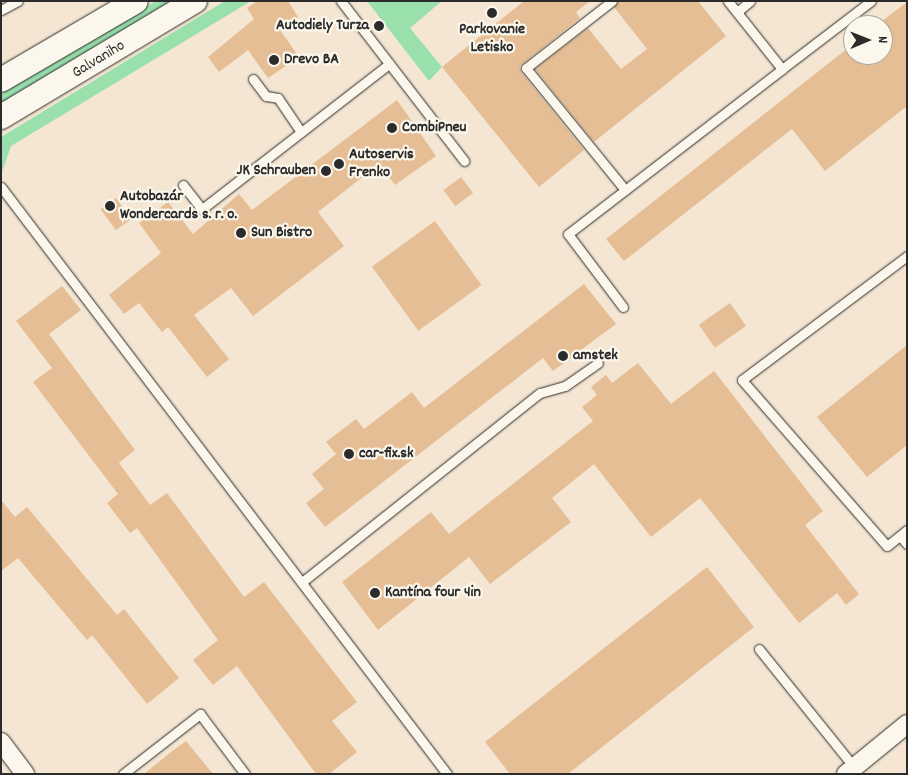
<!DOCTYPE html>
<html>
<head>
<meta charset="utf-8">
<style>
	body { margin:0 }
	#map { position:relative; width:908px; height:775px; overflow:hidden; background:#f4e6d2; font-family:Dekko,sans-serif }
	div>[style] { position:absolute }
	.green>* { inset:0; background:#99e0ad }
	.building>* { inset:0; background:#e5be95; transform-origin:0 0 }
	.roads { filter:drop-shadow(0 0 1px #2b2b2b) drop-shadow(0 0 1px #2b2b2b) }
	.lane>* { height:9px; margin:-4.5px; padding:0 4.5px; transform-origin:4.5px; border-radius:4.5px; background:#fbf7ec }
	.street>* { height:18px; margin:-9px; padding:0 9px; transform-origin:9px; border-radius:9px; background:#fbf7ec }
	.secondary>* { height:24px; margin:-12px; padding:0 12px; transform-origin:12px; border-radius:12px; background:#fbf7ec }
	.dots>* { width:14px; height:14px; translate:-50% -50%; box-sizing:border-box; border:2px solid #fbf7ec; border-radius:50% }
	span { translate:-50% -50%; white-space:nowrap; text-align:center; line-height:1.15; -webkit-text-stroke:4.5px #fbf7ec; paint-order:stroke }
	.poi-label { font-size:16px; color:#2b2b2b; font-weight:700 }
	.right { translate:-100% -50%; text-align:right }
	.left { translate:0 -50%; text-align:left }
	.street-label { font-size:16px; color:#2b2b2b }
	.frame { position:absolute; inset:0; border:2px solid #2b2b2b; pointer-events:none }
	.north { position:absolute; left:843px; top:15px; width:50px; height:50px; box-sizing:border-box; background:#fbf7ec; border:1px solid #a8a59f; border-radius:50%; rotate:89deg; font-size:14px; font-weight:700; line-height:20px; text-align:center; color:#2b2b2b }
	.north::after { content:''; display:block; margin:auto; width:18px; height:22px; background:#2b2b2b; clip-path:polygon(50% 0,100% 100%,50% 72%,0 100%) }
</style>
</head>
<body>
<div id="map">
	<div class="green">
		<div style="clip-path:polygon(156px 1px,176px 1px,1px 104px,1px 94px)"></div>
		<div style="clip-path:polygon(225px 1px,251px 1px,11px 146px,2px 172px,1px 137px)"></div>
		<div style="clip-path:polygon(367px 1px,442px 1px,410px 28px,442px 67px,429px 81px)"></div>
	</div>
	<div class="building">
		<div style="clip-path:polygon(257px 1px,288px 1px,298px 17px,280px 30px,299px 57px,268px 78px,248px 50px,219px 72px,208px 57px,254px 19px,247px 8px)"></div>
		<div style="clip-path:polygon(524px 1px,590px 1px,576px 12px,580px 18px,520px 66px,521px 72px,584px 150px,539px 187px,442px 67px)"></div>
		<div style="clip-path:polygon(618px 1px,698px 1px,726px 36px,594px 142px,535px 69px,588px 28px,621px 69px,647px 49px,614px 7px)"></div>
		<div style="clip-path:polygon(907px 2px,907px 106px,825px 171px,792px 129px,624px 261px,606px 239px,853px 44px,853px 55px,883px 55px,883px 25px,877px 25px)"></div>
		<div style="clip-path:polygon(397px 100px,436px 156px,395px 185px,379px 164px,318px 212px,344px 246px,253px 316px,231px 288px,194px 315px,229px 359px,207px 377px,168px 327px,162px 332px,139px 303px,124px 314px,109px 295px,161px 253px,139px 223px,168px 202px,193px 234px,239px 194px,252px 210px)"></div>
		<div style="left:461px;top:177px;width:20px;height:22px;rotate:53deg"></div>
		<div style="left:116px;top:198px;width:26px;height:19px;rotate:54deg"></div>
		<div style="left:435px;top:221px;width:79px;height:78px;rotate:54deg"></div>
		<div style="clip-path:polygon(584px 284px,616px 324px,553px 371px,543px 358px,325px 527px,306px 503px,324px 489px,312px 474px,336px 454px,326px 442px,356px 419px,364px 429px,412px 392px,424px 408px)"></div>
		<div style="clip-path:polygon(62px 286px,81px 310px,49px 334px,135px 450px,119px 463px,150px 505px,167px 493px,244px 597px,264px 582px,357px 702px,332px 721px,357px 752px,329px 774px,316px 774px,237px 666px,213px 685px,193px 660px,218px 640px,137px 528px,130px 533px,107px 503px,118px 494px,33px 382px,52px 368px,16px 321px)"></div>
		<div style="left:730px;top:303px;width:28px;height:38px;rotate:55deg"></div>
		<div style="clip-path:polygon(907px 345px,907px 445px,867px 477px,817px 417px)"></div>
		<div style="clip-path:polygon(638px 363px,671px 404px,714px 371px,823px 511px,805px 525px,859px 594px,846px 605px,837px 593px,799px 623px,700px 498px,651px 537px,594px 464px,552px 498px,571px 522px,490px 584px,469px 557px,378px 630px,342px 582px,431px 512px,449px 534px,593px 421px,582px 407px,597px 395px,591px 387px,606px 375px,612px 383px)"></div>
		<div style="clip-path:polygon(1px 500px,15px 517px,27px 507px,117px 615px,124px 609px,179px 678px,147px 704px,92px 635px,87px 640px,18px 558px,1px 571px)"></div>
		<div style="clip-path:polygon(707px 567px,754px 627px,568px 774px,510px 774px,485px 742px)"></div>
		<div style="clip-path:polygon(186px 741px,213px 774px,144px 774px,171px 752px)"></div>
	</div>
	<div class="roads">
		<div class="lane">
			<div style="left:341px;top:1px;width:202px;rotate:52.4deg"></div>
			<div style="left:612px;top:1px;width:109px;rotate:142.1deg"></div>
			<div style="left:526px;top:68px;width:157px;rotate:50.9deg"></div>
			<div style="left:1px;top:10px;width:19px;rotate:-28deg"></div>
			<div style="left:737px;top:12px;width:17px;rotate:-40deg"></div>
			<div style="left:782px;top:69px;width:112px;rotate:-37.4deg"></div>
			<div style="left:253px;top:79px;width:21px;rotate:53deg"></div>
			<div style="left:266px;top:96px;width:12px;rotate:9deg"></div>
			<div style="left:278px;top:98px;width:41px;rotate:55.9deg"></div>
			<div style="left:183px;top:185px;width:31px;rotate:52deg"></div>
			<div style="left:202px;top:209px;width:237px;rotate:-37.8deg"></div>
			<div style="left:1px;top:187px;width:737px;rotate:52.77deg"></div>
			<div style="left:907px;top:256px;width:206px;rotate:143.1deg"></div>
			<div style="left:742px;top:380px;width:220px;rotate:48.9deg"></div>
			<div style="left:887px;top:546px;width:26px;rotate:-39deg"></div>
			<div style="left:623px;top:307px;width:91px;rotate:-127deg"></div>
			<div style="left:568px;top:234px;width:270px;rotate:-37.6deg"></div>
			<div style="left:782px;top:69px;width:87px;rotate:-128.5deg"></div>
			<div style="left:900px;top:536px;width:11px;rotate:49deg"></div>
			<div style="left:302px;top:582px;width:304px;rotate:-38.5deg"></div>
			<div style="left:540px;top:393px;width:26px;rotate:-16deg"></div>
			<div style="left:565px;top:386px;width:40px;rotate:-34.9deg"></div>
			<div style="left:759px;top:649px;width:151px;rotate:51.2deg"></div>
			<div style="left:123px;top:774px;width:98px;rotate:-37.9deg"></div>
			<div style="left:200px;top:714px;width:75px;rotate:53.1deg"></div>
		</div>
		<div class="street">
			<div style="left:1px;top:742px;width:40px;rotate:53deg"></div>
			<div style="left:846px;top:774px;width:79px;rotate:-39.3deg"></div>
		</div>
		<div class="secondary">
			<div style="left:1px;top:80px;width:156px;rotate:-30.3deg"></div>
			<div style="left:1px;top:117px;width:226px;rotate:-30.9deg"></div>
		</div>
	</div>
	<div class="dots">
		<div style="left:492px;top:13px;background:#2b2b2b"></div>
		<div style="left:379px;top:26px;background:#2b2b2b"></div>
		<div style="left:274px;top:60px;background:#2b2b2b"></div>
		<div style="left:392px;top:128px;background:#2b2b2b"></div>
		<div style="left:339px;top:164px;background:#2b2b2b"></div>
		<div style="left:326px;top:171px;background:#2b2b2b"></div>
		<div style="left:110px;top:206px;background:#2b2b2b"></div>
		<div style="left:241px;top:233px;background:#2b2b2b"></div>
		<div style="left:563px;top:356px;background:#2b2b2b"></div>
		<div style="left:349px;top:454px;background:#2b2b2b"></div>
		<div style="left:375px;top:593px;background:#2b2b2b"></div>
	</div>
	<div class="poi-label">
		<span class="right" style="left:369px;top:26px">Autodiely Turza</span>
		<span style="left:492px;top:39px">Parkovanie<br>Letisko</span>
		<span class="left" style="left:284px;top:60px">Drevo BA</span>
		<span class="left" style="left:402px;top:128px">CombiPneu</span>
		<span class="left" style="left:349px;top:164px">Autoservis<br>Frenko</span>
		<span class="right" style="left:316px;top:171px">JK Schrauben</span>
		<span class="left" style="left:120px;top:206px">Autobazár<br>Wondercards s. r. o.</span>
		<span class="left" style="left:251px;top:233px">Sun Bistro</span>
		<span class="left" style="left:573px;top:356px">amstek</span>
		<span class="left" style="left:359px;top:454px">car-fix.sk</span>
		<span class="left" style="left:385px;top:593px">Kantína four 4in</span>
	</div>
	<div class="street-label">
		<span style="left:99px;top:60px;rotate:-31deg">Galvaniho</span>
	</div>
	<div class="frame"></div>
	<div class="north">N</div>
</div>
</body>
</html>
